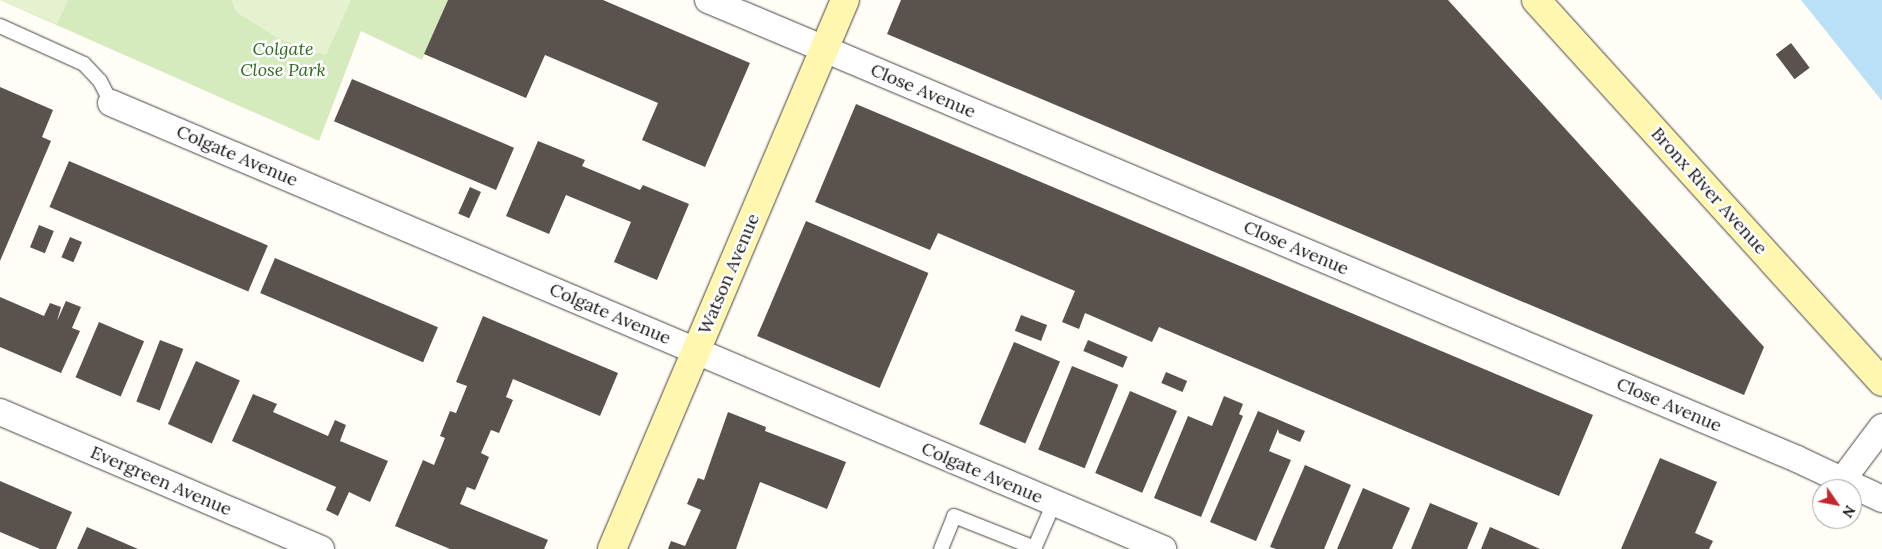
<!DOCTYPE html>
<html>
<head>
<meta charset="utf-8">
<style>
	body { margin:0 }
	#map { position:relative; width:1882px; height:549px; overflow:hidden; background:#fffdf5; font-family:Lora,serif }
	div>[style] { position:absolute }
	.green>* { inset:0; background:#d5ebbd }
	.pitch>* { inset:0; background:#e6f2cf }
	.water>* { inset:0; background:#b9e0f7 }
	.building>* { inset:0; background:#5a524d; transform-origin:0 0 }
	.roads { filter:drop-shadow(0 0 1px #444) drop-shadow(0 0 1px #444) }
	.lane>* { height:14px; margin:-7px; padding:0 7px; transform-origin:7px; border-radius:7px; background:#fff }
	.street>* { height:26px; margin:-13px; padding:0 13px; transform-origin:13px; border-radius:13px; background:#fff }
	.secondary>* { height:28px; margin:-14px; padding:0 14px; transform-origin:14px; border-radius:14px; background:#fff6b0 }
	span { translate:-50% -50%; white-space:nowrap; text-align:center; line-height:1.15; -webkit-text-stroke:5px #fff; paint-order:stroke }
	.park-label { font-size:18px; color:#2f6b1f; font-style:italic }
	.street-label { font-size:18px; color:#111 }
	.north { position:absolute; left:1812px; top:479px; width:50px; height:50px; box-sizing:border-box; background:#fff; border:1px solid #a0a0a0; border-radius:50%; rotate:123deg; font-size:14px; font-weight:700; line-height:20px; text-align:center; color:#111 }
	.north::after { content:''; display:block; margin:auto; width:18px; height:22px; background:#c4262e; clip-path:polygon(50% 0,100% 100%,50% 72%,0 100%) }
</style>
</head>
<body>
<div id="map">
	<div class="green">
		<div style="clip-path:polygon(0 0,448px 0,422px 60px,361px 31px,319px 141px)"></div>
	</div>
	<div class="pitch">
		<div style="clip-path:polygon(1px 0,68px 0,57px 24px)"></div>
		<div style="clip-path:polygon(231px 0,351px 0,326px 55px,279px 39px,236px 12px)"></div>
	</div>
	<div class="water">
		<div style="clip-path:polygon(1801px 0,1882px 0,1882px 101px)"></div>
	</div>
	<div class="building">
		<div style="clip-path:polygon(448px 0,603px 0,750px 63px,705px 167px,642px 140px,658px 103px,545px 55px,526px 98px,424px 54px)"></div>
		<div style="clip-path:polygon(901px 0,1448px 0,1764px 347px,1744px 395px,887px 34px)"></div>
		<div style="left:1791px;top:43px;width:31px;height:19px;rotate:53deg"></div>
		<div style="left:352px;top:79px;width:176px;height:46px;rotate:23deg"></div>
		<div style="clip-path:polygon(0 87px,53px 110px,42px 137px,51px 141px,0 261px)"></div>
		<div style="clip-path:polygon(856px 104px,1593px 415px,1559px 496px,1159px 327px,1152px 342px,1085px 313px,1079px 329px,1062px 322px,1075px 291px,938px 233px,930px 250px,815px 202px)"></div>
		<div style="clip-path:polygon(538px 141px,585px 160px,582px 166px,640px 190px,643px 185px,689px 204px,657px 280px,614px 262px,631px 222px,566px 195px,549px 234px,506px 216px)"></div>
		<div style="left:69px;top:161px;width:216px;height:50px;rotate:23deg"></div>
		<div style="left:470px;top:187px;width:12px;height:29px;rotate:24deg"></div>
		<div style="left:806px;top:221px;width:133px;height:125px;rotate:23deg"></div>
		<div style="left:39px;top:225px;width:16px;height:24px;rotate:22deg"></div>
		<div style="left:70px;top:237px;width:13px;height:22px;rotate:23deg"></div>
		<div style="left:275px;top:258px;width:177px;height:38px;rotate:23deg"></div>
		<div style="clip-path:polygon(0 297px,44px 316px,50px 303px,61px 307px,57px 321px,66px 301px,81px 307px,72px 328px,80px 331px,61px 373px,0 347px)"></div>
		<div style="left:1021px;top:315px;width:28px;height:17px;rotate:21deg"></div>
		<div style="clip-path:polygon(483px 316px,618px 373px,600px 416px,513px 379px,506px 397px,513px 400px,499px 433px,491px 430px,481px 453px,489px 457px,475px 490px,467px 487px,460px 504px,548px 540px,544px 549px,450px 549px,395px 526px,423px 460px,434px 465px,445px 438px,440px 436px,450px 411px,456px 413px,467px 386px,456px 382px)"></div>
		<div style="left:99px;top:322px;width:49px;height:60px;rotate:23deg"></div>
		<div style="left:160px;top:340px;width:25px;height:66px;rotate:21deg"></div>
		<div style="left:1088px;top:340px;width:43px;height:12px;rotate:23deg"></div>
		<div style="left:1014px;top:342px;width:50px;height:89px;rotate:23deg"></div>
		<div style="left:196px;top:361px;width:48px;height:69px;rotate:24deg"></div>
		<div style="left:1072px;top:366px;width:50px;height:90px;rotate:22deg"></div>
		<div style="left:1166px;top:372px;width:23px;height:12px;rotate:23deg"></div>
		<div style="left:1130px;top:391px;width:51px;height:89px;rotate:23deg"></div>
		<div style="clip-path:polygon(253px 394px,277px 404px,273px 412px,328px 436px,335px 420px,346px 425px,340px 441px,388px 461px,370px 502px,349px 492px,338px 516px,326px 510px,336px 487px,232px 441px)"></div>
		<div style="clip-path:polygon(1224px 396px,1243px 404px,1239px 414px,1243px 416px,1201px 517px,1154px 498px,1188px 416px,1212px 426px)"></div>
		<div style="clip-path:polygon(1258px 411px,1305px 431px,1300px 442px,1279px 433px,1278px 429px,1269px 451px,1291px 460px,1256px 541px,1210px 522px)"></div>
		<div style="clip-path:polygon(728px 412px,766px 427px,765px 431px,846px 462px,827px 509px,760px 482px,736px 549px,668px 549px,671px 541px,685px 546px,701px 510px,687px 504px,698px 478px,704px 480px)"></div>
		<div style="clip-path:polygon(1660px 458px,1717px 482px,1695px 533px,1713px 541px,1709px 549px,1621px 549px)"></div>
		<div style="clip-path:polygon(1305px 465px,1351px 485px,1324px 549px,1276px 549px,1270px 547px)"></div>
		<div style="clip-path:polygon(0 481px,72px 512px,56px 549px,40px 549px,0 532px)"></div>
		<div style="clip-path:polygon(1363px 488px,1410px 508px,1392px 549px,1337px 549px)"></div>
		<div style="clip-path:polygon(1430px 503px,1478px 523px,1467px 549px,1411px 549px)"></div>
		<div style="clip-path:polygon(87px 527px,108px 536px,138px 549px,77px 549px)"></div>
		<div style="clip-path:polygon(1490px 527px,1511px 536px,1540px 549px,1481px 549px)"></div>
	</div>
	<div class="roads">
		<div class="lane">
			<div style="left:0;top:26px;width:92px;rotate:24.3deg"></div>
			<div style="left:84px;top:64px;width:23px;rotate:47deg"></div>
			<div style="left:100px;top:81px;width:25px;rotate:63deg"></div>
			<div style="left:941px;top:549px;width:35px;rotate:-68deg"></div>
			<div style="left:954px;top:516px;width:87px;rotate:21.6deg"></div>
			<div style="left:1034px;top:549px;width:50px;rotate:-66.5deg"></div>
		</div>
		<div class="street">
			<div style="left:708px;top:0;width:1182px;rotate:22.85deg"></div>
			<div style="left:1797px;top:459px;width:94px;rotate:25.2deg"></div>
			<div style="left:111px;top:103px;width:1143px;rotate:22.97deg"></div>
			<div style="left:0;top:412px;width:349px;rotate:23.1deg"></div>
			<div style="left:1843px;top:479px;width:65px;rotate:-53.1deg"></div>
		</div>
		<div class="secondary">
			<div style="left:1536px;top:0;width:515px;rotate:47.83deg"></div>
			<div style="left:612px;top:549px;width:596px;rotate:-67deg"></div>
		</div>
	</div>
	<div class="park-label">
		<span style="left:283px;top:60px">Colgate<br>Close Park</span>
	</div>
	<div class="street-label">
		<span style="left:923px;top:91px;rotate:23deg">Close Avenue</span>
		<span style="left:237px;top:156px;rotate:23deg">Colgate Avenue</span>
		<span style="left:1709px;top:191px;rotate:48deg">Bronx River Avenue</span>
		<span style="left:1296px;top:248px;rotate:23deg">Close Avenue</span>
		<span style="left:729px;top:274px;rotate:-67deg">Watson Avenue</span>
		<span style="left:610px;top:314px;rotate:23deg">Colgate Avenue</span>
		<span style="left:1669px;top:405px;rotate:23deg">Close Avenue</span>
		<span style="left:982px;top:473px;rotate:23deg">Colgate Avenue</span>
		<span style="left:161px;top:481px;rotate:23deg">Evergreen Avenue</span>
	</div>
	<div class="north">N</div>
</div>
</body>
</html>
